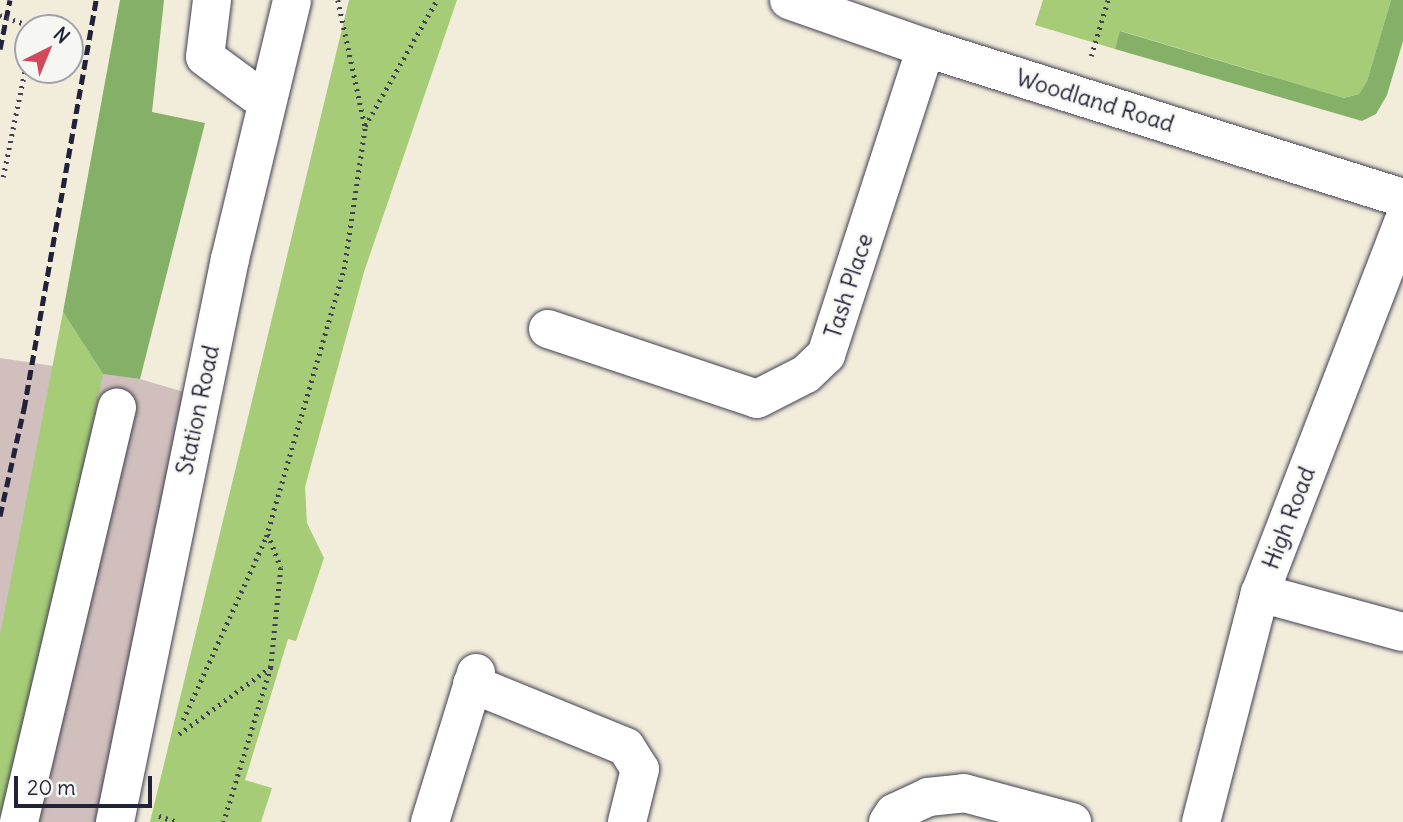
<!DOCTYPE html>
<html>
<head>
<meta charset="utf-8">
<style>
	body { margin:0 }
	#map { position:relative; width:1403px; height:822px; overflow:hidden; background:#f2ecdb; font-family:Delius,sans-serif }
	div>[style] { position:absolute }
	.industrial>* { inset:0; background:#d1bfbd }
	.green>* { inset:0; background:#a6cc77 }
	.forest>* { inset:0; background:#84b068 }
	.path>* { height:4.5px; margin-top:-2.25px; transform-origin:0; background:repeating-linear-gradient(90deg,#414053 0 2px,transparent 0 7px) }
	.roads { filter:drop-shadow(0 0 2px #414053) drop-shadow(0 0 2px #414053) }
	.minor>* { height:38px; margin:-19px; padding:0 19px; transform-origin:19px; border-radius:19px; background:#fff }
	.major>* { height:38px; margin:-19px; padding:0 19px; transform-origin:19px; border-radius:19px; background:#fff }
	.rail>* { height:5px; margin-top:-2.5px; transform-origin:0; background:repeating-linear-gradient(90deg,#22223b 0 10px,transparent 0 15px) }
	.path-bridge>* { height:4.5px; margin-top:-2.25px; transform-origin:0; background:repeating-linear-gradient(90deg,#414053 0 2px,transparent 0 7px) }
	span { translate:-50% -50%; white-space:nowrap; text-align:center; line-height:1.15; -webkit-text-stroke:5px #f6f6f2; paint-order:stroke }
	.street-label { font-size:23px; color:#22223b }
	.north { position:absolute; left:14px; top:14px; width:70px; height:70px; box-sizing:border-box; background:#f6f6f2; border:2px solid #a1a1a9; border-radius:50%; rotate:43deg; font-size:19px; font-weight:700; line-height:28px; text-align:center; color:#22223b }
	.north::after { content:''; display:block; margin:auto; width:24px; height:32px; background:#d1495b; clip-path:polygon(50% 0,100% 100%,50% 72%,0 100%) }
	.scale { position:absolute; left:14px; top:776px; width:138px; height:32px; box-sizing:border-box; border:4px solid #22223b; border-top:0; padding-left:9px; font-size:21px; line-height:24px; white-space:nowrap; color:#22223b; -webkit-text-stroke:5px #f6f6f2; paint-order:stroke }
</style>
</head>
<body>
<div id="map">
	<div class="industrial">
		<div style="clip-path:polygon(0 358px,140px 379px,201px 397px,115px 822px,0 822px)"></div>
	</div>
	<div class="green">
		<div style="clip-path:polygon(349px 0,457px 0,364px 272px,305px 487px,307px 523px,324px 558px,296px 641px,288px 639px,245px 780px,272px 788px,261px 822px,150px 822px)"></div>
		<div style="clip-path:polygon(1043px 0,1391px 0,1367px 81px,1359px 94px,1344px 98px,1121px 31px,1115px 49px,1035px 25px)"></div>
		<div style="clip-path:polygon(63px 312px,103px 374px,23px 746px,0 822px,0 635px)"></div>
	</div>
	<div class="forest">
		<div style="clip-path:polygon(120px 0,164px 0,152px 112px,205px 123px,140px 379px,103px 374px,63px 312px)"></div>
		<div style="clip-path:polygon(1391px 0,1403px 0,1403px 41px,1387px 95px,1376px 114px,1362px 121px,1115px 49px,1120px 31px,1344px 98px,1359px 94px,1367px 81px)"></div>
	</div>
	<div class="path">
		<div style="left:338px;top:0;width:129px;rotate:77.9deg"></div>
		<div style="left:1091px;top:56px;width:59px;rotate:-73.1deg"></div>
		<div style="left:3px;top:177px;width:125px;rotate:-78.4deg"></div>
		<div style="left:268px;top:534px;width:36px;rotate:69deg"></div>
		<div style="left:281px;top:568px;width:100px;rotate:95.8deg"></div>
		<div style="left:183px;top:720px;width:201px;rotate:-65.6deg"></div>
		<div style="left:266px;top:537px;width:279px;rotate:-73.8deg"></div>
		<div style="left:344px;top:269px;width:145px;rotate:-81.6deg"></div>
		<div style="left:365px;top:126px;width:145px;rotate:-60.3deg"></div>
		<div style="left:179px;top:734px;width:114px;rotate:-36.1deg"></div>
		<div style="left:271px;top:667px;width:162px;rotate:106.9deg"></div>
		<div style="left:159px;top:816px;width:20px;rotate:18deg"></div>
	</div>
	<div class="roads">
		<div class="minor">
			<div style="left:212px;top:0;width:57px;rotate:97deg"></div>
			<div style="left:205px;top:57px;width:76px;rotate:36.4deg"></div>
			<div style="left:789px;top:0;width:145px;rotate:19.3deg"></div>
			<div style="left:926px;top:48px;width:500px;rotate:17.46deg"></div>
			<div style="left:548px;top:329px;width:220px;rotate:18.5deg"></div>
			<div style="left:757px;top:399px;width:55px;rotate:-27deg"></div>
			<div style="left:806px;top:374px;width:28px;rotate:-44deg"></div>
			<div style="left:826px;top:355px;width:323px;rotate:-72deg"></div>
			<div style="left:1260px;top:593px;width:148px;rotate:15.3deg"></div>
			<div style="left:472px;top:684px;width:166px;rotate:22.2deg"></div>
			<div style="left:626px;top:747px;width:26px;rotate:58deg"></div>
			<div style="left:640px;top:769px;width:55px;rotate:103.8deg"></div>
			<div style="left:19px;top:822px;width:426px;rotate:-76.7deg"></div>
			<div style="left:430px;top:822px;width:156px;rotate:-72.8deg"></div>
			<div style="left:888px;top:822px;width:11px;rotate:-56deg"></div>
			<div style="left:894px;top:813px;width:38px;rotate:-25deg"></div>
			<div style="left:928px;top:797px;width:36px;rotate:-6deg"></div>
			<div style="left:964px;top:793px;width:112px;rotate:15deg"></div>
			<div style="left:1201px;top:822px;width:236px;rotate:-75.6deg"></div>
			<div style="left:1260px;top:593px;width:397px;rotate:-68.9deg"></div>
		</div>
		<div class="major">
			<div style="left:115px;top:822px;width:575px;rotate:-78.46deg"></div>
			<div style="left:230px;top:259px;width:266px;rotate:-76.5deg"></div>
		</div>
	</div>
	<div class="rail">
		<div style="left:0;top:49px;width:50px;rotate:-78.5deg"></div>
		<div style="left:0;top:516px;width:110px;rotate:-77.4deg"></div>
		<div style="left:24px;top:409px;width:415px;rotate:-80deg"></div>
	</div>
	<div class="path-bridge">
		<div style="left:0;top:15px;width:37px;rotate:20deg"></div>
	</div>
	<div class="street-label">
		<span style="left:1095px;top:101px;rotate:17deg">Woodland Road</span>
		<span style="left:849px;top:286px;rotate:-72deg">Tash Place</span>
		<span style="left:198px;top:410px;rotate:-78deg">Station Road</span>
		<span style="left:1289px;top:518px;rotate:-69deg">High Road</span>
	</div>
	<div class="north">N</div>
	<div class="scale">20 m</div>
</div>
</body>
</html>
